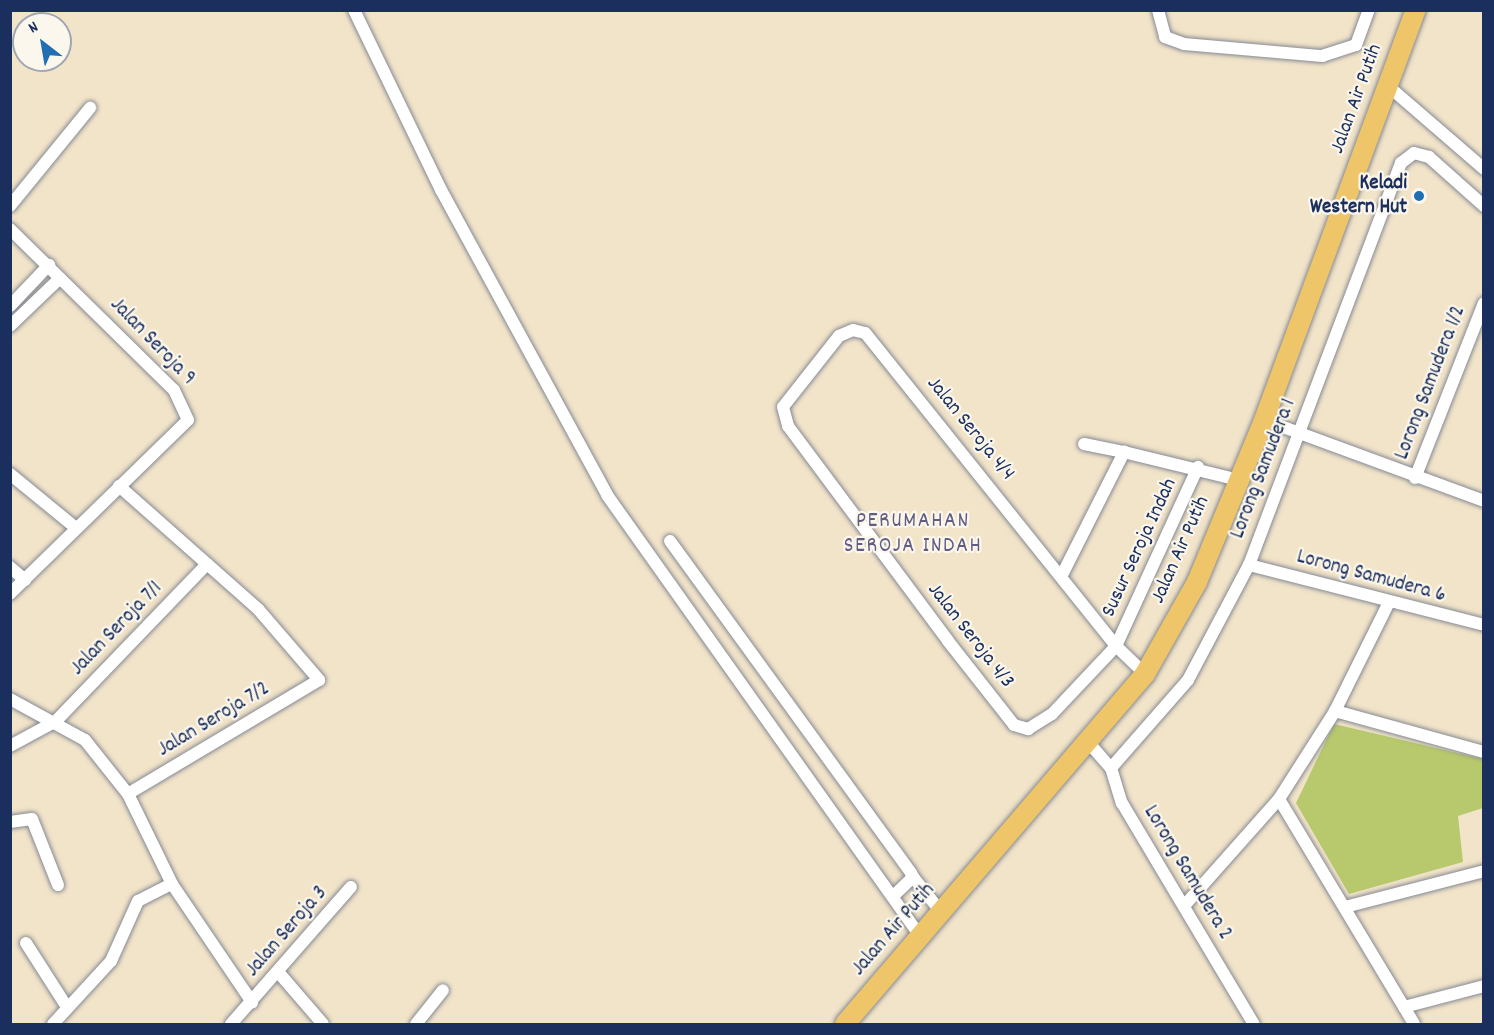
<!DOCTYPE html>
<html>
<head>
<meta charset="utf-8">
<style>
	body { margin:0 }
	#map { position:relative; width:1494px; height:1035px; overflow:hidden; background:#f2e4c9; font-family:Dekko,sans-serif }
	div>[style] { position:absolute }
	.green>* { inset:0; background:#b7c96c }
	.roads { filter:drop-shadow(0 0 2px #868a94) drop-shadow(0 0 2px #868a94) }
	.minor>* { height:12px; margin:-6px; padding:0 6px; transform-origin:6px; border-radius:6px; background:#fff }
	.primary>* { height:20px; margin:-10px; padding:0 10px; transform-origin:10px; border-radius:10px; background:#eec569 }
	.dots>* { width:16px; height:16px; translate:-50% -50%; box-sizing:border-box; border:3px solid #fbf7ec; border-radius:50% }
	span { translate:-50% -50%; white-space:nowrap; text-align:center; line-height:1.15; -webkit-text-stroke:4.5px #fbf7ec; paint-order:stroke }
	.street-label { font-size:21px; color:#1b2f5e }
	.poi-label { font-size:21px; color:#1b2f5e; font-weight:700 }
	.right { translate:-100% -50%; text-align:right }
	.neighbourhood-label { font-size:22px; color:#625b82; letter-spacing:1.5px }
	.frame { position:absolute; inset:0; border:12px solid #1b2f5e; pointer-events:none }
	.north { position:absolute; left:12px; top:12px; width:60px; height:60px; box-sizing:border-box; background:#fbf7ec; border:2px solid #a1a7b3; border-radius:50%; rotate:329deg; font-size:16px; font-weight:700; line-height:24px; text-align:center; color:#1b2f5e }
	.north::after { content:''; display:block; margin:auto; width:21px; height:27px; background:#1f6fb2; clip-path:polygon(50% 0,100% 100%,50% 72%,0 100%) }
</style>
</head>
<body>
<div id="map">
	<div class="green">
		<div style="clip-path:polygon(1334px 724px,1483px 759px,1483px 808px,1458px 816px,1463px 862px,1349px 894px,1296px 803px)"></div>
	</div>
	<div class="roads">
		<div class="minor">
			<div style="left:354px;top:10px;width:200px;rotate:64.2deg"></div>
			<div style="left:441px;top:190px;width:347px;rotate:61.4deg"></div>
			<div style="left:607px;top:495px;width:541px;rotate:54.63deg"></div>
			<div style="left:1158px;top:10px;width:28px;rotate:75deg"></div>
			<div style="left:1165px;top:37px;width:20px;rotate:20deg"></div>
			<div style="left:1184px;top:44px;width:139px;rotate:5deg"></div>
			<div style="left:1322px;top:56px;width:36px;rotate:-18deg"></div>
			<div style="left:1356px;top:45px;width:37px;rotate:-70deg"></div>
			<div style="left:1388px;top:86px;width:127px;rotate:40.8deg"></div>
			<div style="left:10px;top:206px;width:127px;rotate:-50.8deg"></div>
			<div style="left:10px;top:229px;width:230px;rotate:44.5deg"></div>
			<div style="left:174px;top:390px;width:33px;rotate:65deg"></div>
			<div style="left:188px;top:420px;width:249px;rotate:135.7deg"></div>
			<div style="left:10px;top:306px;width:57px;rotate:-46.4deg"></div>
			<div style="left:10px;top:326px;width:69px;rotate:-43.8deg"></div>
			<div style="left:1264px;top:420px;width:234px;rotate:20.2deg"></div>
			<div style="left:1084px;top:444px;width:41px;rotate:11.3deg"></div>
			<div style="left:10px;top:474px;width:85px;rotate:39.3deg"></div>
			<div style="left:1415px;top:478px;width:188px;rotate:-68.5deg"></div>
			<div style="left:119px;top:486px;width:186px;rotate:41.5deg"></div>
			<div style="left:258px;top:609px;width:94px;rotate:49.3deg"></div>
			<div style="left:319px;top:680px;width:222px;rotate:149.2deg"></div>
			<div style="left:670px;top:541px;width:410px;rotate:54deg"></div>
			<div style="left:911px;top:873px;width:4px;rotate:63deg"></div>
			<div style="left:913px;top:877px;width:28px;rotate:136deg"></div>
			<div style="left:1249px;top:565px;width:243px;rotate:14.3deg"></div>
			<div style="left:10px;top:567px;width:20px;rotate:41deg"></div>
			<div style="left:1063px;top:573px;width:136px;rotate:-63.2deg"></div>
			<div style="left:1124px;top:452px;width:118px;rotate:13.7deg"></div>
			<div style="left:1145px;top:674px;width:40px;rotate:-136deg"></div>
			<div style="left:1116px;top:646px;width:401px;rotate:-128.7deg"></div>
			<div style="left:865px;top:333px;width:12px;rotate:-166deg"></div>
			<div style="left:853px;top:330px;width:15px;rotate:157deg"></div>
			<div style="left:839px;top:336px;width:90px;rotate:128.3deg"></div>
			<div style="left:783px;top:407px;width:20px;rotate:75deg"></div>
			<div style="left:788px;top:426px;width:268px;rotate:53.3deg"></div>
			<div style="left:948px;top:641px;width:107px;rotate:51.8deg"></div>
			<div style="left:1014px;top:725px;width:15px;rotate:16deg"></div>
			<div style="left:1028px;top:729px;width:28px;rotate:-32deg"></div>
			<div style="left:1052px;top:714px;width:93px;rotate:-46.7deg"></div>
			<div style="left:1116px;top:646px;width:197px;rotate:-65.4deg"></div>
			<div style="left:10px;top:699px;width:85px;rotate:28.7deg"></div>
			<div style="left:85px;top:740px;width:69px;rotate:51.5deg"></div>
			<div style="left:128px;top:794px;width:100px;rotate:63.9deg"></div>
			<div style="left:172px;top:884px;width:143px;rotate:55.9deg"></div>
			<div style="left:1335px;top:711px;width:155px;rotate:15.4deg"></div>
			<div style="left:1089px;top:743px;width:33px;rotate:49deg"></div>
			<div style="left:1111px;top:768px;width:37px;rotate:73deg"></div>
			<div style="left:1122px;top:803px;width:257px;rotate:59.2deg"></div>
			<div style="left:10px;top:746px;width:52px;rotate:-28.5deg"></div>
			<div style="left:56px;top:721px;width:218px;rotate:-46.1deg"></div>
			<div style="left:1111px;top:768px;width:117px;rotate:-48.8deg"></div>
			<div style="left:1188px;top:680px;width:130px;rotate:-62.1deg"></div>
			<div style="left:1249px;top:565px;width:430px;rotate:-69.3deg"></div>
			<div style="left:1401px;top:163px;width:16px;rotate:-38deg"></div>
			<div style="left:1414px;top:153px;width:16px;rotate:15deg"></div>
			<div style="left:1429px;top:157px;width:74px;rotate:41.7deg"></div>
			<div style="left:1279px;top:799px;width:262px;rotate:59deg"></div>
			<div style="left:10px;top:822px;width:22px;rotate:-8deg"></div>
			<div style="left:32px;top:819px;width:71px;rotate:68.5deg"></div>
			<div style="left:913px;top:877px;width:45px;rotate:51.3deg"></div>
			<div style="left:1184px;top:906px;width:143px;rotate:-48.4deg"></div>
			<div style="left:1279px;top:799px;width:104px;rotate:-57.5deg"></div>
			<div style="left:1335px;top:711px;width:122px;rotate:-63.6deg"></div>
			<div style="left:1345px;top:907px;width:144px;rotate:-14.5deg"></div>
			<div style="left:26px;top:943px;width:76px;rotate:57.4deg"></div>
			<div style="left:279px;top:973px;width:67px;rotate:49.2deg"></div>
			<div style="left:1404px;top:1007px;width:83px;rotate:-14.7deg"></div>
			<div style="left:53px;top:1024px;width:86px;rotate:-47.4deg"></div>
			<div style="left:111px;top:961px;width:66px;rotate:-65.8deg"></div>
			<div style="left:138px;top:901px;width:38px;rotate:-27deg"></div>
			<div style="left:231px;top:1024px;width:182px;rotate:-48.8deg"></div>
			<div style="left:416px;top:1024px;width:43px;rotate:-51.5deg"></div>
		</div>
		<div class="primary">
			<div style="left:845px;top:1024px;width:461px;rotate:-49.4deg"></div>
			<div style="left:1145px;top:674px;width:106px;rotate:-60.5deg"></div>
			<div style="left:1197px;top:582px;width:175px;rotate:-67.5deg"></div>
			<div style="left:1264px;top:420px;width:437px;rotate:-69.7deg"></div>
		</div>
	</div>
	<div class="dots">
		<div style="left:1419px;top:196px;background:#1f6fb2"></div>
	</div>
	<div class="street-label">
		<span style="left:1357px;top:99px;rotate:-70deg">Jalan Air Putih</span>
		<span style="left:152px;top:342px;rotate:46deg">Jalan Seroja 9</span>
		<span style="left:1431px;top:383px;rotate:-69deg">Lorong Samudera 1/2</span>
		<span style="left:970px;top:429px;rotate:51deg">Jalan Seroja 4/4</span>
		<span style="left:1264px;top:469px;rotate:-69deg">Lorong Samudera 1</span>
		<span style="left:1140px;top:548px;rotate:-65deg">Susur Seroja Indah</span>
		<span style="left:1181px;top:550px;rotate:-66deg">Jalan Air Putih</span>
		<span style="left:1371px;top:577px;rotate:15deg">Lorong Samudera 6</span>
		<span style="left:117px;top:629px;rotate:-46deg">Jalan Seroja 7/1</span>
		<span style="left:970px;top:636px;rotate:52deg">Jalan Seroja 4/3</span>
		<span style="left:214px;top:720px;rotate:-31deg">Jalan Seroja 7/2</span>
		<span style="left:1187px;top:873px;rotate:59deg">Lorong Samudera 2</span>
		<span style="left:894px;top:930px;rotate:-49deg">Jalan Air Putih</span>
		<span style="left:287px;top:932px;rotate:-49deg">Jalan Seroja 3</span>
	</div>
	<div class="poi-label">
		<span class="right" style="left:1407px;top:196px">Keladi<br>Western Hut</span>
	</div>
	<div class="neighbourhood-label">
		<span style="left:913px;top:534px">PERUMAHAN<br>SEROJA INDAH</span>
	</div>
	<div class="frame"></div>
	<div class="north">N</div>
</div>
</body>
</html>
